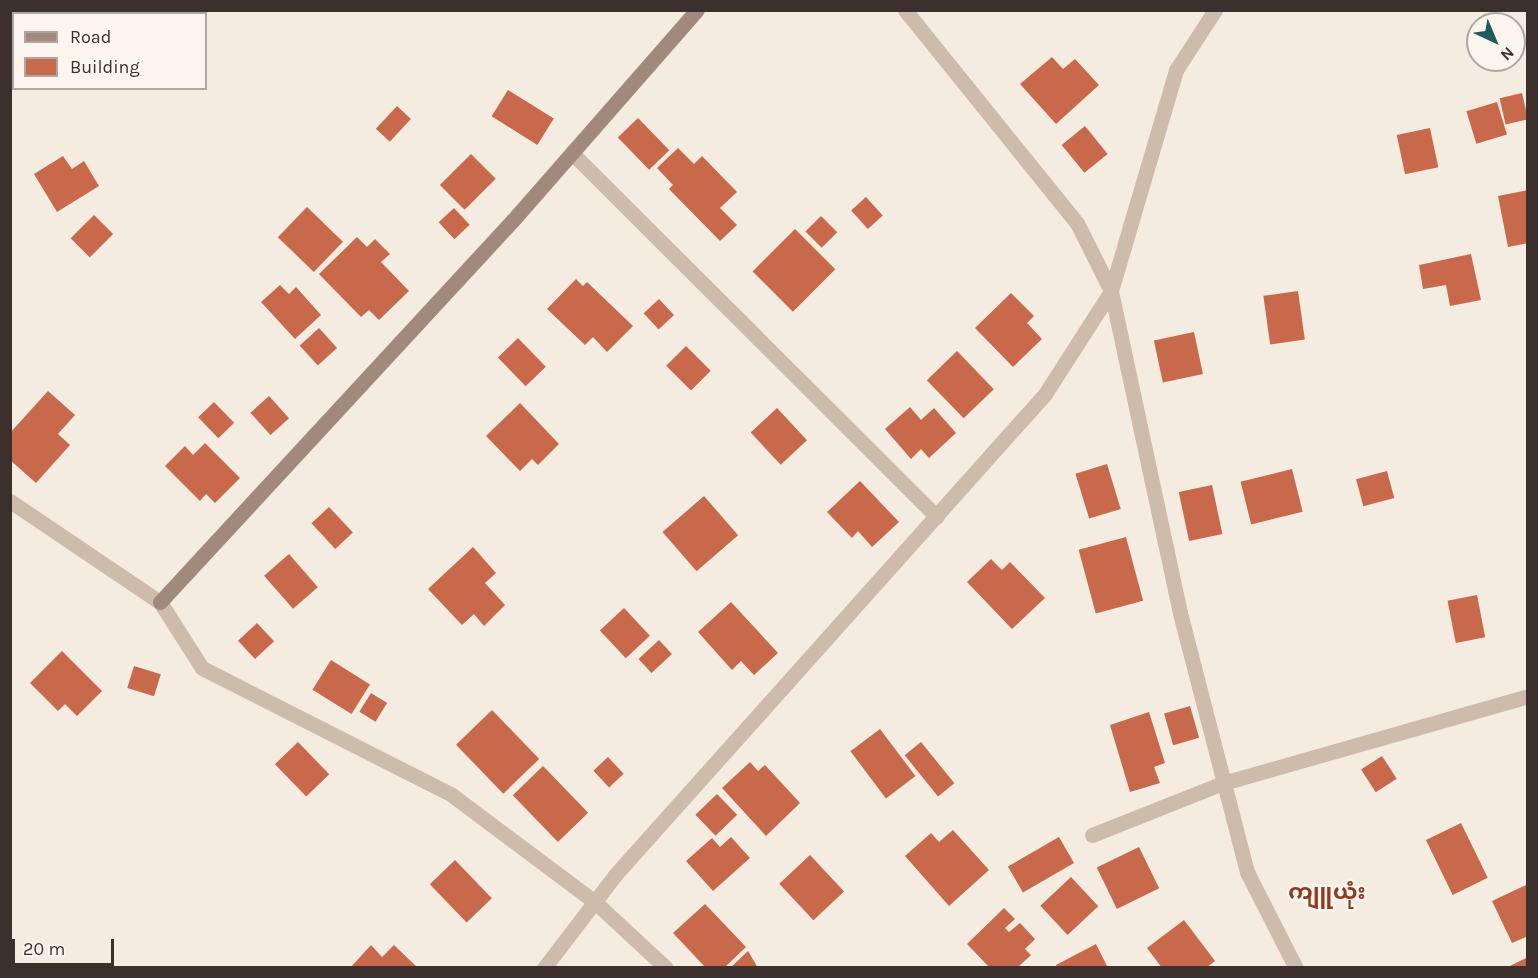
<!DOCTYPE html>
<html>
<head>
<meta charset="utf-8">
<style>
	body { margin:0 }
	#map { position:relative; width:1538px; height:978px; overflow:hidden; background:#f4ebe1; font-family:Karla,"Noto Sans Myanmar",sans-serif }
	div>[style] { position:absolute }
	.building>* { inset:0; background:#c8694b; transform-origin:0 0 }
	.street>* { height:15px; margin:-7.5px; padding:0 7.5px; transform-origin:7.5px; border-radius:7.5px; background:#cdbbac }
	.secondary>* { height:15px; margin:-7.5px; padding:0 7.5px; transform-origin:7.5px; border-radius:7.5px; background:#a18a7d }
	span { translate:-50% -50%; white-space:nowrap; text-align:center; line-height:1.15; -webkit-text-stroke:5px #fbf5ee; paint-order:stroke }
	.quarter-label { font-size:22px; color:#8c3b22; font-weight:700 }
	.frame { position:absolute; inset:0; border:12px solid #3b302b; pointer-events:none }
	.legend { position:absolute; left:12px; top:12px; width:195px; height:78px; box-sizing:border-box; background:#fbf5ee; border:2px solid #aea6a0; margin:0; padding:8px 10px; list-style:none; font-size:18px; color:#3b302b }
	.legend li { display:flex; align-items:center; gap:12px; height:30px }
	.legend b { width:30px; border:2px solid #aea6a0 }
	.north { position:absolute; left:1466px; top:12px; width:60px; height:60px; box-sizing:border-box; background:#fbf5ee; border:2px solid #aea6a0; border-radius:50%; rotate:136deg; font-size:16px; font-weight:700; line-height:24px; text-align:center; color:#3b302b }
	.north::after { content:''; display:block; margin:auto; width:21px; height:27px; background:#1f5a5e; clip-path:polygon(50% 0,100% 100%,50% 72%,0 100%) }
	.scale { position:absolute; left:12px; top:939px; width:102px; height:27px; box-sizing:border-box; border:3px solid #3b302b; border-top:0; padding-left:8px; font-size:18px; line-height:21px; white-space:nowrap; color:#3b302b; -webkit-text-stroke:4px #fbf5ee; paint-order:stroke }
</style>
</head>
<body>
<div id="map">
	<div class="building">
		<div style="clip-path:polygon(1052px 57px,1063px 69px,1075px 59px,1099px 85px,1056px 124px,1020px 84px)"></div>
		<div style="left:508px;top:90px;width:54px;height:31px;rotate:32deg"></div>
		<div style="left:1522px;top:93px;width:27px;height:23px;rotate:77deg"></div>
		<div style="left:1497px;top:102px;width:34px;height:32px;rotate:73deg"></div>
		<div style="left:397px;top:106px;width:19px;height:31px;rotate:43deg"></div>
		<div style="left:638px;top:118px;width:45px;height:28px;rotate:46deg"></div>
		<div style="left:1085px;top:126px;width:36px;height:30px;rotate:51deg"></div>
		<div style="left:1430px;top:128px;width:40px;height:34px;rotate:78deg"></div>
		<div style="clip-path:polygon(678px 148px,694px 164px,702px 156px,737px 192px,720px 208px,737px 225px,720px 241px,669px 189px,673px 185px,657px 168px)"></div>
		<div style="left:471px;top:154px;width:35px;height:44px;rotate:45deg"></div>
		<div style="clip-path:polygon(63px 156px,72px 169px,84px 161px,99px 186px,57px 212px,34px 174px)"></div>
		<div style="clip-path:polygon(1528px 190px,1528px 243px,1508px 247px,1498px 196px)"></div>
		<div style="left:866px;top:197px;width:25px;height:20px;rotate:48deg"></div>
		<div style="left:307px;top:207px;width:50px;height:42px;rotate:44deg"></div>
		<div style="left:454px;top:208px;width:23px;height:21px;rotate:47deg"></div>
		<div style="left:94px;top:215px;width:27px;height:33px;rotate:45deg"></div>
		<div style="left:821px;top:216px;width:23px;height:22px;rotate:45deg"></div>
		<div style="left:795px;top:229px;width:57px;height:60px;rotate:45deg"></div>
		<div style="clip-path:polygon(357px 237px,367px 247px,375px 239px,390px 254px,381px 262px,409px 291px,379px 320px,369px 310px,361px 317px,319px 274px)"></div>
		<div style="clip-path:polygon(1471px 254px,1481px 300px,1450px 306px,1446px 285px,1423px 289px,1419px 265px)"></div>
		<div style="clip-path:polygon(576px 279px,583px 286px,587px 282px,633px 326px,607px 352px,593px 337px,585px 345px,547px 309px)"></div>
		<div style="clip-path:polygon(280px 285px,289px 294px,296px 287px,321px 315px,295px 339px,261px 302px)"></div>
		<div style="left:1298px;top:291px;width:49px;height:35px;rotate:82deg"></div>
		<div style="clip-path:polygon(1011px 293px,1034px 316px,1027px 323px,1042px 339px,1013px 367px,975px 328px)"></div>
		<div style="left:659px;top:299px;width:22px;height:21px;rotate:47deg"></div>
		<div style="left:319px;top:328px;width:27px;height:26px;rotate:48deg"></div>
		<div style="left:1194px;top:332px;width:43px;height:41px;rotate:78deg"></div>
		<div style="left:518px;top:338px;width:40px;height:28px;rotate:46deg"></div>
		<div style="left:686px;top:346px;width:35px;height:28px;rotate:45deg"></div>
		<div style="left:957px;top:351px;width:53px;height:42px;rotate:46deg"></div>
		<div style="clip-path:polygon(48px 391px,75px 415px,58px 434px,70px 445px,36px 483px,10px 460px,10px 433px)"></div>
		<div style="left:269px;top:396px;width:30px;height:25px;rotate:48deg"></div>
		<div style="left:214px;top:402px;width:29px;height:22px;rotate:46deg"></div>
		<div style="clip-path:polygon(520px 403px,559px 444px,538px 465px,532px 459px,520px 471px,486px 436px)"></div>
		<div style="clip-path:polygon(910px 407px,921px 420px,934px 408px,956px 433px,929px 458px,921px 449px,911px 459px,885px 429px)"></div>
		<div style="left:777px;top:408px;width:44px;height:36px;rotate:47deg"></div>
		<div style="clip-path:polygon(205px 443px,240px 478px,215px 503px,206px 494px,200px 501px,165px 466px,185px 446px,193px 455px)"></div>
		<div style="left:1107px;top:464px;width:47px;height:33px;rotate:73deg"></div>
		<div style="left:1292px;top:469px;width:44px;height:53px;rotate:76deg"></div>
		<div style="left:1387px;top:471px;width:28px;height:32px;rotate:75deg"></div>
		<div style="clip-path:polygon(860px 481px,899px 522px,872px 547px,858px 531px,852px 538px,827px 512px)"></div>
		<div style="left:1212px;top:485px;width:50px;height:34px;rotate:78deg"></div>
		<div style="left:704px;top:496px;width:52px;height:55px;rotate:49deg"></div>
		<div style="left:329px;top:507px;width:35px;height:24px;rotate:47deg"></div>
		<div style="left:1126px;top:537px;width:66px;height:49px;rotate:75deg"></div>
		<div style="clip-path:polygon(473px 547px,496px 573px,485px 583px,505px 605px,484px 626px,474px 614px,462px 625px,428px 589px)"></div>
		<div style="left:289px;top:554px;width:44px;height:33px;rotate:49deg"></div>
		<div style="clip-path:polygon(991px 559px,1002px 570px,1010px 562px,1045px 598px,1012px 629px,967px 582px)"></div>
		<div style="left:1477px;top:595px;width:43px;height:30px;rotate:79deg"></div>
		<div style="clip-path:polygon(731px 602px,778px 653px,754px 675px,741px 661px,732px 670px,698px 632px)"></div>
		<div style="left:624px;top:608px;width:38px;height:33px;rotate:47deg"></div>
		<div style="left:257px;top:623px;width:25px;height:26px;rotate:47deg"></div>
		<div style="left:659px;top:640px;width:19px;height:28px;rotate:47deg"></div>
		<div style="clip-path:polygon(62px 651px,102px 691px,77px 716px,65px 704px,58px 711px,30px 683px)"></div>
		<div style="left:331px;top:660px;width:46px;height:35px;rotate:32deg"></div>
		<div style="left:134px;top:666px;width:28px;height:23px;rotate:17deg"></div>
		<div style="left:371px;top:693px;width:19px;height:22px;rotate:32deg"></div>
		<div style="left:1190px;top:706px;width:33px;height:27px;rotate:74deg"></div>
		<div style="left:492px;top:710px;width:68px;height:50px;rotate:46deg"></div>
		<div style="clip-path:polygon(1149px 712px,1165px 763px,1154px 767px,1160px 783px,1130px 792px,1110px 725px)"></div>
		<div style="left:880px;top:729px;width:59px;height:37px;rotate:53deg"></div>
		<div style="left:298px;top:742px;width:45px;height:32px;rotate:46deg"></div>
		<div style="left:921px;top:742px;width:53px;height:21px;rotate:51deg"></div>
		<div style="left:1382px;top:756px;width:27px;height:25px;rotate:57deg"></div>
		<div style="left:608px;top:757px;width:23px;height:20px;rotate:47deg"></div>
		<div style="clip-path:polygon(750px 762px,758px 771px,765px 765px,800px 803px,766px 836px,722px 788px)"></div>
		<div style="left:543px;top:766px;width:65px;height:42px;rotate:46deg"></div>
		<div style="left:717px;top:794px;width:29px;height:30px;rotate:46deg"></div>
		<div style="left:1461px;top:823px;width:61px;height:39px;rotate:64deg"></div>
		<div style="clip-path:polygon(953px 830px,989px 870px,949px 906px,905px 856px,931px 833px,939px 842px)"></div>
		<div style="clip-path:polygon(731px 837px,750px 858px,713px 891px,686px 861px,712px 838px,720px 847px)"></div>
		<div style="left:1059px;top:837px;width:30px;height:59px;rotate:60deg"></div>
		<div style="left:1139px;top:847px;width:46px;height:47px;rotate:64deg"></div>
		<div style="left:810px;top:855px;width:50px;height:42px;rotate:47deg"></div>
		<div style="left:455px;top:860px;width:53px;height:35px;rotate:46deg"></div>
		<div style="left:1071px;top:877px;width:40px;height:42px;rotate:47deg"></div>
		<div style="clip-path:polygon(1528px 884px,1528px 936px,1512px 943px,1492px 901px)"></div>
		<div style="clip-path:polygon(705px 904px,746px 947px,724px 968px,706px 968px,673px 933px)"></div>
		<div style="clip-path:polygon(1004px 908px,1015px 919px,1005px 928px,1009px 932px,1020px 923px,1035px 939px,1025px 949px,1031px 955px,1017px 968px,990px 968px,967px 944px)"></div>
		<div style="clip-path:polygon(1184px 920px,1215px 961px,1206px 968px,1162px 968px,1147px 948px)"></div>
		<div style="clip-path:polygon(1096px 944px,1108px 968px,1057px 968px,1056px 965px)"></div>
		<div style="clip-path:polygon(371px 945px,382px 957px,394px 945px,418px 968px,350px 968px)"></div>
		<div style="clip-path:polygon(748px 951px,758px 968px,730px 968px)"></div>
		<div style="clip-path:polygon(1528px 957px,1528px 968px,1506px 968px)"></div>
	</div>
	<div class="street">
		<div style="left:905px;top:10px;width:274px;rotate:51.1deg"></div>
		<div style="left:1077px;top:223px;width:76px;rotate:63.4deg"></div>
		<div style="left:1111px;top:291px;width:329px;rotate:77.9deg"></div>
		<div style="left:1180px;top:613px;width:268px;rotate:75.5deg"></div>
		<div style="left:1247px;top:872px;width:108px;rotate:63deg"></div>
		<div style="left:572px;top:153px;width:515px;rotate:44.92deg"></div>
		<div style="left:10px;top:501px;width:181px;rotate:34deg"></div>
		<div style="left:160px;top:602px;width:78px;rotate:57.5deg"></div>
		<div style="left:202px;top:668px;width:280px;rotate:26.9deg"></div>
		<div style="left:452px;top:795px;width:179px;rotate:36.8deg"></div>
		<div style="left:595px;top:902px;width:97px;rotate:42.9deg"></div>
		<div style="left:1092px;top:835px;width:141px;rotate:-21.7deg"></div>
		<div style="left:1223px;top:783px;width:317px;rotate:-15.9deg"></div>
		<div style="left:544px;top:968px;width:117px;rotate:-52.6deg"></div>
		<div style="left:615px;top:875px;width:645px;rotate:-48.2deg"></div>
		<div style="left:1045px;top:394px;width:122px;rotate:-57.3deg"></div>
		<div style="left:1111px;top:291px;width:230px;rotate:-73.6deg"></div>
		<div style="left:1176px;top:70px;width:72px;rotate:-57deg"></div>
	</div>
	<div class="secondary">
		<div style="left:160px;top:602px;width:520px;rotate:-47.26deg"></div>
		<div style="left:513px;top:220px;width:279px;rotate:-48.8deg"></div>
	</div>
	<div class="quarter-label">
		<span style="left:1327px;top:893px">ကျူယုံး</span>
	</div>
	<div class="frame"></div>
	<ul class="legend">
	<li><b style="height:8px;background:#a18a7d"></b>Road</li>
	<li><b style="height:16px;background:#c8694b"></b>Building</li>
	</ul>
	<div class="north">N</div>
	<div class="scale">20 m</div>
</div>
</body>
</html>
